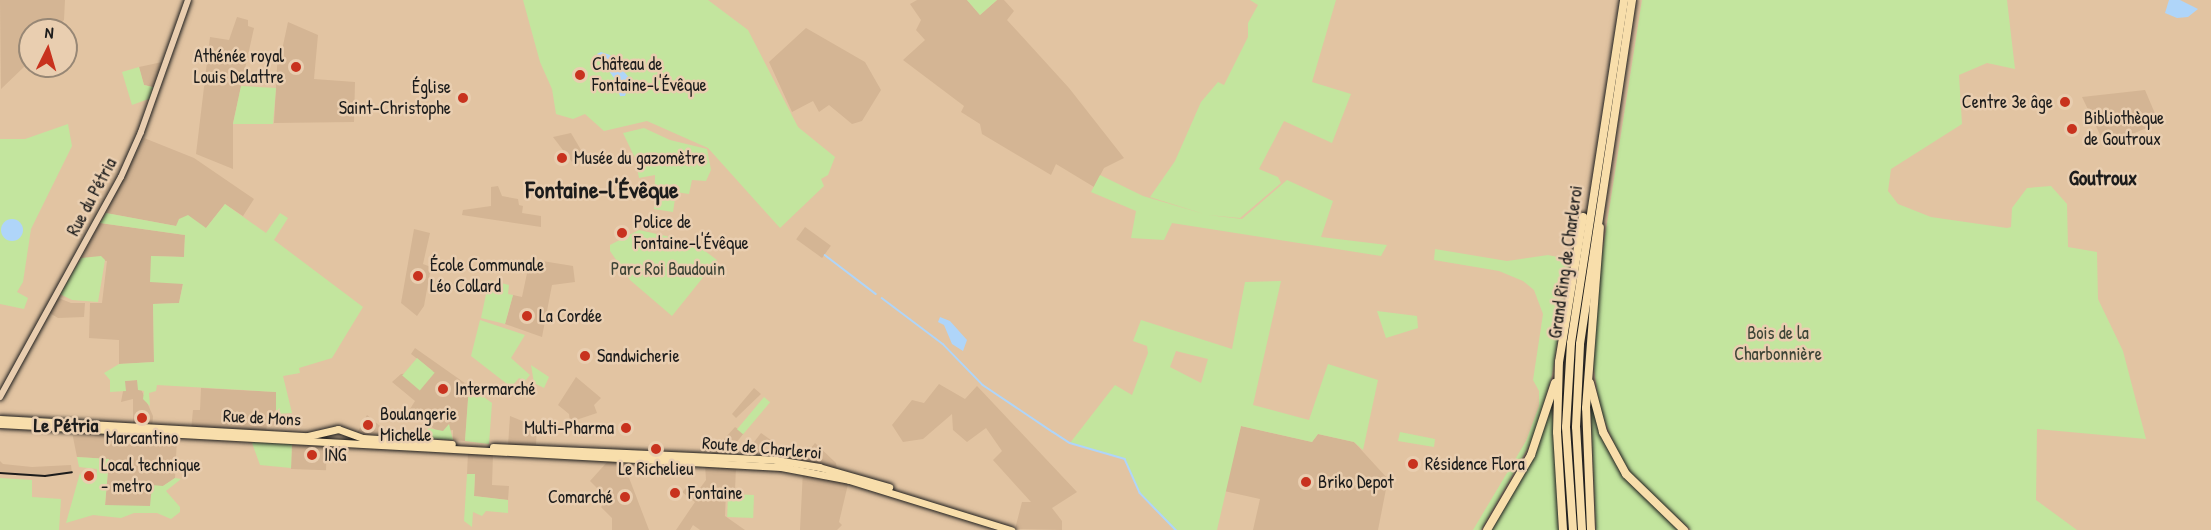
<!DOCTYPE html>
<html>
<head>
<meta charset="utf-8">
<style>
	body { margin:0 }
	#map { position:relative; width:2211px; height:530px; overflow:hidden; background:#e2c4a2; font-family:"Patrick Hand",sans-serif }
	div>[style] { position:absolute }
	.built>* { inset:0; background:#d4b594; transform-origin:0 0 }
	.green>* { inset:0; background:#c3e59e; transform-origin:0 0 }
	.water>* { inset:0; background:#afd5f9 }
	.round { border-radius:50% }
	.stream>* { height:1.5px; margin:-0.75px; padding:0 0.75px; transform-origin:0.75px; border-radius:0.75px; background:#afd5f9 }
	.roads { filter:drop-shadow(0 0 2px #1c1c1c) drop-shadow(0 0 2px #1c1c1c) }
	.secondary>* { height:6px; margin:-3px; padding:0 3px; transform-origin:3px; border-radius:3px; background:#e9ceb0 }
	.primary>* { height:7px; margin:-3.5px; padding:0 3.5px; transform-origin:3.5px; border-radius:3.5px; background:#f8deab }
	.highway>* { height:8px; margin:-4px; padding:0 4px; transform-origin:4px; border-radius:4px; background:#f8deab }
	.tram>* { height:1.5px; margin:-0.75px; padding:0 0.75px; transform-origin:0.75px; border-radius:0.75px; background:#1c1c1c }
	.dots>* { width:16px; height:16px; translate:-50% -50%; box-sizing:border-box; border:3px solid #e9ceb0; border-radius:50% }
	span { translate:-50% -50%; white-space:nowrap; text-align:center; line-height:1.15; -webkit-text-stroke:5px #e9ceb0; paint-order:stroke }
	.poi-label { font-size:18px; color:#1c1c1c }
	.right { translate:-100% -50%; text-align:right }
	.left { translate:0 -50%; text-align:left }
	.street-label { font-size:18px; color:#1c1c1c }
	.park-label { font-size:18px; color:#3d4436 }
	.neighbourhood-label { font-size:20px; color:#1c1c1c; font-weight:700 }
	.quarter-label { font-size:21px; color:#1c1c1c; font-weight:700 }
	.district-label { font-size:24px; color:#1c1c1c; font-weight:700 }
	.north { position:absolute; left:18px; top:18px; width:60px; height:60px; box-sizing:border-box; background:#e9ceb0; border:2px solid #978775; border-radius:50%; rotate:5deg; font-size:16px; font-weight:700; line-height:24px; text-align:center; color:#1c1c1c }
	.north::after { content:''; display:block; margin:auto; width:21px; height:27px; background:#c8321e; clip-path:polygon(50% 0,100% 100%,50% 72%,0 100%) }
</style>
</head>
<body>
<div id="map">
	<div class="built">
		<div style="clip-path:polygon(0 0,65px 0,64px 20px,54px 30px,30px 30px,30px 54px,25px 66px,1px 89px)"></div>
		<div style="clip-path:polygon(917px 0,967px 0,980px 15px,997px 0,1004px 0,1014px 11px,1007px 20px,1069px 88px,1124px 158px,1104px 168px,1094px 187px,1056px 164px,1051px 175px,982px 134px,980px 124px,961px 112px,964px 106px,903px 60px,925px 40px,916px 30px,921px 20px,910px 4px)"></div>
		<div style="clip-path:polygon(237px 17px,248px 20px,248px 26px,254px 28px,233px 123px,233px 169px,196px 154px,210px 37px,229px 40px)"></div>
		<div style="clip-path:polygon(288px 22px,318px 35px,314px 79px,355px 82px,354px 122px,274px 123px,278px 50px,282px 50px)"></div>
		<div style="clip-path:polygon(806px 28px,865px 62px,881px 90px,862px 121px,852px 124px,829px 105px,819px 112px,813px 101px,792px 112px,769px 62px)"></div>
		<div style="clip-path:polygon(167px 61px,157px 88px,144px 85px,139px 67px)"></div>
		<div style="clip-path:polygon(2145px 90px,2159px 123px,2105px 145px,2082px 97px)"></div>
		<div style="clip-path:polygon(571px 133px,581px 150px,572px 162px,553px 137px)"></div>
		<div style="clip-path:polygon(144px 138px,194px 158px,254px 199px,243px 216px,225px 204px,206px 228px,176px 226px,106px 213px)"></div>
		<div style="clip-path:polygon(498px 186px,502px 196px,518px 199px,519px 205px,523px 206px,522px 213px,541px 216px,541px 227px,462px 215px,463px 210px,491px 206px,491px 187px)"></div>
		<div style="clip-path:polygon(100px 223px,185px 235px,184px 257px,152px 256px,183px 283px,179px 303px,153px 304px,154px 362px,119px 364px,119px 340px,89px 338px,90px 303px,102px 303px,107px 261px,81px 258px)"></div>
		<div style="left:805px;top:227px;width:32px;height:15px;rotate:36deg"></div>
		<div style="clip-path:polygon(414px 229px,430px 233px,423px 264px,431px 267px,424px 306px,417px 316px,401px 303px)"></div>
		<div style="clip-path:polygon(530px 259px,573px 266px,575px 282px,552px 285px,542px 337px,505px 324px,513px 295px,522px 297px)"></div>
		<div style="clip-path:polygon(56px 297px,71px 303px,85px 303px,84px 317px,58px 318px,48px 312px)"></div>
		<div style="clip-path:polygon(415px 348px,469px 386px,465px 441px,453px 440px,453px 430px,438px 432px,410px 409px,415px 401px,392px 382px,401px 374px,433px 371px,411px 354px)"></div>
		<div style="clip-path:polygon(576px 377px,601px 398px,594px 405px,597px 413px,570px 422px,569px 414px,558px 405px)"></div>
		<div style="clip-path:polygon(137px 380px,153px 416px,152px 428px,133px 427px,133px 399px,121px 402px,125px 381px)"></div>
		<div style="clip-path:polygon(939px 384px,965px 399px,977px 386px,1077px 492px,1052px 508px,1062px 521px,1062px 530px,1015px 529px,1022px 502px,1031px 502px,993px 460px,1002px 451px,986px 428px,967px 442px,953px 430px,952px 414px,923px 439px,903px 442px,892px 425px,912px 400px,924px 403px)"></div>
		<div style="clip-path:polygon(201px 388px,277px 392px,275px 425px,267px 424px,266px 433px,191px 430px,193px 410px,200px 410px)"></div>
		<div style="clip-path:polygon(754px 388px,761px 394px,736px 418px,732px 414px)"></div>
		<div style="clip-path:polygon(367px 415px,386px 431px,382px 435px,357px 433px)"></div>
		<div style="clip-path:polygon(510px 416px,537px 427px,536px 445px,508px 446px)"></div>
		<div style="clip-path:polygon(1241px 426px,1312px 442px,1318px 434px,1354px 442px,1388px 479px,1378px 530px,1253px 530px,1260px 499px,1224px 491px)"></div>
		<div style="clip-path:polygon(735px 427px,744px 433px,724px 458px,709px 456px)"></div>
		<div style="clip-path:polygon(72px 432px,177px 438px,175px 478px,163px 486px,150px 506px,105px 506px,109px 459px,77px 457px)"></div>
		<div style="clip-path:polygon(761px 433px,771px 440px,756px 460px,741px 459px)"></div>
		<div style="left:292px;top:441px;width:35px;height:28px;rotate:2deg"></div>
		<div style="clip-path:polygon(815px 443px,836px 463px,837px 471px,798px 464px)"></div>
		<div style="clip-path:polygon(468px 452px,493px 454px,492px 485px,509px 486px,508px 500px,474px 496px,475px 475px,467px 474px)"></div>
		<div style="clip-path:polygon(0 461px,3px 464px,32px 467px,71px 465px,72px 473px,45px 477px,0 474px)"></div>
		<div style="clip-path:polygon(608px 461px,623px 462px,649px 530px,612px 530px,612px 518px,601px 507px,608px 499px,590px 481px)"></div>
		<div style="clip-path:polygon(705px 464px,736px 465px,735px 492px,726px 492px,725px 516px,745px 530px,700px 530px,693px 525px,690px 530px,676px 530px,695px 502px,682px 492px,689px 485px,698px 491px,706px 480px)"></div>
		<div style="clip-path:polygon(803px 470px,849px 480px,839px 522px,842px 525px,837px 530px,800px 530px)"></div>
	</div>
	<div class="green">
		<div style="clip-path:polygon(523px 0,708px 0,748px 30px,798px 127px,835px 157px,828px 175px,821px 179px,824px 186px,780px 228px,708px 148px,647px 121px,604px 131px,585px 114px,573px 119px,556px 114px,552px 89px,540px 62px)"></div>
		<div style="clip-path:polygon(967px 0,997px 0,980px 15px)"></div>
		<div style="clip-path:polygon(1250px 0,1336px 0,1312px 82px,1351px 94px,1332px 143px,1284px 121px,1259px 169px,1278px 177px,1281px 183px,1240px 218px,1208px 215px,1242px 219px,1287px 180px,1333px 201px,1321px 237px,1387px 245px,1381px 256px,1172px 223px,1164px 240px,1131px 238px,1136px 211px,1091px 192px,1100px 175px,1143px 196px,1204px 214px,1150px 197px,1175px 161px,1201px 102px,1218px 82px,1224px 85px,1248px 37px,1248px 23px,1258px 5px)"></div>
		<div style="clip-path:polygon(1642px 0,2007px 0,2015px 69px,1987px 63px,1959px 75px,1962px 124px,1891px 169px,1888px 191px,1898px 204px,1931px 217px,2007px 228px,2011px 227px,2012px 208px,2027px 188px,2051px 186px,2067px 204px,2068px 247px,2097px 252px,2098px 299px,2123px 351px,2146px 439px,2037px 429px,2036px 500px,2077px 530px,1691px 530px,1634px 478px,1619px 455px,1600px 410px,1593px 363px,1597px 287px)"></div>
		<div style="clip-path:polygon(139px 67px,144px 85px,157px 88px,154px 97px,132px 105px,122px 72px)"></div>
		<div style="clip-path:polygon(241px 86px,276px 88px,273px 124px,233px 124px)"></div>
		<div style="clip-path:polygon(68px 124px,72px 146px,31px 229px,23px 282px,17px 292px,28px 298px,24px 309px,0 304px,0 139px,25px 139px)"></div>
		<div style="clip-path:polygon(644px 128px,670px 140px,707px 149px,711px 170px,706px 181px,692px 180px,689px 194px,676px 192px,673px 212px,654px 209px,655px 175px,639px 178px,635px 158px,623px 133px)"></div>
		<div style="clip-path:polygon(225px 204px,266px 233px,280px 213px,288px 218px,274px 240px,363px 307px,332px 358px,299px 368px,300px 373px,283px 376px,292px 413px,276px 414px,276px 392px,157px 385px,156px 391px,149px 393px,150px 406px,143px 399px,144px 391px,138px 390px,137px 380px,125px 381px,126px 391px,110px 392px,110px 380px,104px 373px,119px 364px,154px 362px,153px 304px,179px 303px,183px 284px,150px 282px,151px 256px,184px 257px,185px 235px,100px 223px,106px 213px,176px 226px,179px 219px,188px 215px,206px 228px)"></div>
		<div style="clip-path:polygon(639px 230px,693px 242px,717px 260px,672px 316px,630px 280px,610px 251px,610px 245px)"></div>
		<div style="clip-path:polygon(1435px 249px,1507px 261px,1548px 255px,1571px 260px,1552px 375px,1533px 439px,1481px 530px,1473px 530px,1526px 441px,1539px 406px,1539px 391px,1533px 380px,1543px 314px,1534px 290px,1523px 281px,1499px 271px,1434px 260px)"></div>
		<div style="clip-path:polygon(101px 256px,105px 260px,98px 302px,72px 300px,60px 294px,81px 258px)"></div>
		<div style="clip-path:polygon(489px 280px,509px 285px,508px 294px,513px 295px,505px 324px,481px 318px)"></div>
		<div style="clip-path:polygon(evenodd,1281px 281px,1253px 405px,1309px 420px,1328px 364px,1378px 380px,1363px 450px,1354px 442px,1318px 434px,1312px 442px,1241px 426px,1217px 530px,1174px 530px,1140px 493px,1125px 459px,1070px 443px,1115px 385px,1132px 395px,1148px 353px,1147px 346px,1133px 341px,1141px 320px,1232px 349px,1245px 282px,1281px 281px,1176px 351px,1208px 359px,1201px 383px,1170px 367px,1176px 351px)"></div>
		<div style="clip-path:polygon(1377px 311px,1417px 316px,1418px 328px,1386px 338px)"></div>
		<div style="clip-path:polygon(480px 320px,525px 335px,511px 358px,530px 375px,525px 381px,519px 378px,511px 387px,471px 356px)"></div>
		<div style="left:417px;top:358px;width:23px;height:23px;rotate:40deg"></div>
		<div style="clip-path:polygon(531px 365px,549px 377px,544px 388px,534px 383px)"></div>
		<div style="clip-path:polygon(469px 386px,492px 403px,489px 444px,465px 441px)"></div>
		<div style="clip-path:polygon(1590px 395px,1631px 483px,1681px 530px,1596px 530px)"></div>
		<div style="left:764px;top:397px;width:8px;height:42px;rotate:40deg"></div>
		<div style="clip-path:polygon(1552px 405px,1559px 530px,1489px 530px,1541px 436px)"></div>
		<div style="clip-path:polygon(449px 424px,453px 440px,425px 438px,428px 428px,443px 431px)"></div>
		<div style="clip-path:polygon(1400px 432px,1435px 439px,1434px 447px,1398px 441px)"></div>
		<div style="clip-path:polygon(255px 441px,292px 443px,291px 468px,260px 465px,252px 443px)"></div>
		<div style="clip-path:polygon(77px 457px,109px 459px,105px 505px,150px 506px,152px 485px,163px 486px,175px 478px,181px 479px,166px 491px,180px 507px,180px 512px,171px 519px,157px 513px,134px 513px,121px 518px,93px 515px,66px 523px,80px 473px,82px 478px,95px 479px,97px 472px,97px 469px,79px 467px)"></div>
		<div style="clip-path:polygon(467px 474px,475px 474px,474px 496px,508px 500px,508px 513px,486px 511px,482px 516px,473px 512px,472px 527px,464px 521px)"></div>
		<div style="clip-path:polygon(0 478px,32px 480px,32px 497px,61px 499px,59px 530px,0 530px)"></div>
		<div style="left:728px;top:494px;width:26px;height:23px;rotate:2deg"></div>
	</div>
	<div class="water">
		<div style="clip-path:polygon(2169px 0,2180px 0,2198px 9px,2188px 17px,2177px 18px,2165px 13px)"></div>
		<div style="clip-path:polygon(601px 52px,610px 55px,631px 80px,625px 96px,620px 96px,614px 78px,597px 54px)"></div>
		<div class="round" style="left:1px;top:219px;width:22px;height:22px"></div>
		<div style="clip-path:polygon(940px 317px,950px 321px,967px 340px,963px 351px,952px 344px,944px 325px,938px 322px)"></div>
	</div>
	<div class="stream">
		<div style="left:825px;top:255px;width:64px;rotate:37.4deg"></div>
		<div style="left:882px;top:298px;width:76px;rotate:37deg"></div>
		<div style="left:943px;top:344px;width:57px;rotate:45.7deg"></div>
		<div style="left:983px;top:385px;width:84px;rotate:33.9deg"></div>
		<div style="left:1053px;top:432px;width:20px;rotate:33deg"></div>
		<div style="left:1070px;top:443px;width:57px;rotate:16.2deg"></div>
		<div style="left:1125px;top:459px;width:37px;rotate:66deg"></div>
		<div style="left:1140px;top:493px;width:52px;rotate:45.8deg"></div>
	</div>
	<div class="roads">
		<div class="secondary">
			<div style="left:0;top:397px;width:251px;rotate:-61.2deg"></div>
			<div style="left:121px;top:177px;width:49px;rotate:-66deg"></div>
			<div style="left:141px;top:132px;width:140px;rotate:-70.4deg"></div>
		</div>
		<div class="primary">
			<div style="left:0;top:419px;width:308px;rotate:3.2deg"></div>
			<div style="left:308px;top:436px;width:31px;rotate:-13deg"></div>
			<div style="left:338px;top:429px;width:27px;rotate:20deg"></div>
			<div style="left:363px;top:438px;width:89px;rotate:3.9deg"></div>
			<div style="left:0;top:424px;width:782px;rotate:3.15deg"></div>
			<div style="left:781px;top:467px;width:69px;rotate:10.8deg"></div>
			<div style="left:849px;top:480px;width:170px;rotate:17.2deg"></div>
			<div style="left:493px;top:447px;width:283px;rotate:2.6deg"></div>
			<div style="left:776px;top:460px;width:44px;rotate:9.2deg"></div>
			<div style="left:819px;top:467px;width:73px;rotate:15.9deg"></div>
		</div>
		<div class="highway">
			<div style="left:1590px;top:383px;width:51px;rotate:75.1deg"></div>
			<div style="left:1603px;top:432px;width:48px;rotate:61.3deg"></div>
			<div style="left:1626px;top:474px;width:81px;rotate:44deg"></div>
			<div style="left:1487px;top:530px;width:87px;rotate:-59.6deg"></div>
			<div style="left:1531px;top:455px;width:76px;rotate:-71.6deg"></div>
			<div style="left:1563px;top:530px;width:98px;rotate:-93.5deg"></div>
			<div style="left:1557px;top:432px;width:70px;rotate:-88.4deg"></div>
			<div style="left:1559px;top:362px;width:147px;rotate:-80.6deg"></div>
			<div style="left:1573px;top:530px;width:103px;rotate:-93.9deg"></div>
			<div style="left:1566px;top:427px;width:84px;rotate:-86.6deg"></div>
			<div style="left:1571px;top:343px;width:347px;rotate:-81.2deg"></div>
			<div style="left:1582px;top:530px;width:103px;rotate:-93.3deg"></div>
			<div style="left:1576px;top:427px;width:83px;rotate:-87.2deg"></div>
			<div style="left:1580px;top:344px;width:348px;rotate:-81.4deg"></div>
			<div style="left:1591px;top:530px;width:122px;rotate:-92.3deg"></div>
			<div style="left:1586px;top:408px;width:181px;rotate:-85.6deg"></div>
		</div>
	</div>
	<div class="tram">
		<div style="left:0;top:473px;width:45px;rotate:3.8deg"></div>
		<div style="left:45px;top:476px;width:27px;rotate:-8deg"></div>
	</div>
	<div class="dots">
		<div style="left:296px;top:67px;background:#c8321e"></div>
		<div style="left:580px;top:75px;background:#c8321e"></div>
		<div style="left:463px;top:98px;background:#c8321e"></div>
		<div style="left:2065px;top:102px;background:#c8321e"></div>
		<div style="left:2072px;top:129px;background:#c8321e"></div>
		<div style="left:562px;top:158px;background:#c8321e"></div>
		<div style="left:622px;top:233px;background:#c8321e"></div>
		<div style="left:418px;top:276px;background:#c8321e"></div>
		<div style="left:527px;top:316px;background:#c8321e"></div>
		<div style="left:585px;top:356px;background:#c8321e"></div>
		<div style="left:443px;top:389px;background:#c8321e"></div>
		<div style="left:142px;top:418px;background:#c8321e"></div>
		<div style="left:368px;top:425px;background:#c8321e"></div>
		<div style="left:626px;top:428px;background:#c8321e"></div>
		<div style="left:656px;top:449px;background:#c8321e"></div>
		<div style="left:312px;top:455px;background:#c8321e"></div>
		<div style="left:1413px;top:464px;background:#c8321e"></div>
		<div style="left:89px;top:476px;background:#c8321e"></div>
		<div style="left:1306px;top:482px;background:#c8321e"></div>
		<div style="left:675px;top:493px;background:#c8321e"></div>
		<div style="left:625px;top:497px;background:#c8321e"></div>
	</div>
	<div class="poi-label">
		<span class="right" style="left:284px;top:67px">Athénée royal<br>Louis Delattre</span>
		<span class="left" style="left:592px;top:75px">Château de<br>Fontaine-l'Évêque</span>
		<span class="right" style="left:451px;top:98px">Église<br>Saint-Christophe</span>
		<span class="right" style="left:2053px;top:102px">Centre 3e âge</span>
		<span class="left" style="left:2084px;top:129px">Bibliothèque<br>de Goutroux</span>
		<span class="left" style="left:574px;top:158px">Musée du gazomètre</span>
		<span class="left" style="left:634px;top:233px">Police de<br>Fontaine-l'Évêque</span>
		<span class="left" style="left:430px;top:276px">École Communale<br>Léo Collard</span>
		<span class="left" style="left:539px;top:316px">La Cordée</span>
		<span class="left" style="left:597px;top:356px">Sandwicherie</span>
		<span class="left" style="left:455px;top:389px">Intermarché</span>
		<span class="left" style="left:380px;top:425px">Boulangerie<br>Michelle</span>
		<span class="right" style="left:614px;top:428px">Multi-Pharma</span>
		<span style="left:142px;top:438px">Marcantino</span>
		<span class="left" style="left:324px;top:455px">ING</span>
		<span class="left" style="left:1425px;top:464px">Résidence Flora</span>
		<span class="left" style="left:101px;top:476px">Local technique<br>- metro</span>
		<span style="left:656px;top:469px">Le Richelieu</span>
		<span class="left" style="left:1318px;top:482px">Briko Depot</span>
		<span class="left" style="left:688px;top:493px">Fontaine</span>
		<span class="right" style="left:613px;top:497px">Comarché</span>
	</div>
	<div class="street-label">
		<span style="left:92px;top:197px;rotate:-62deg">Rue du Pétria</span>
		<span style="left:1566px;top:262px;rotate:-82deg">Grand Ring de Charleroi</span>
		<span style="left:262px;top:418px;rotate:3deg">Rue de Mons</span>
		<span style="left:762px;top:448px;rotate:5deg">Route de Charleroi</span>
	</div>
	<div class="park-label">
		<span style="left:668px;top:269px">Parc Roi Baudouin</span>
		<span style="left:1778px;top:344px">Bois de la<br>Charbonnière</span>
	</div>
	<div class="neighbourhood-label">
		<span style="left:66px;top:424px">Le Pétria</span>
	</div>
	<div class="quarter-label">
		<span style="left:2103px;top:178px">Goutroux</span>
	</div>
	<div class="district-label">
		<span style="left:602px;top:190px">Fontaine-l'Évêque</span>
	</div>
	<div class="north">N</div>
</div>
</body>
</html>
